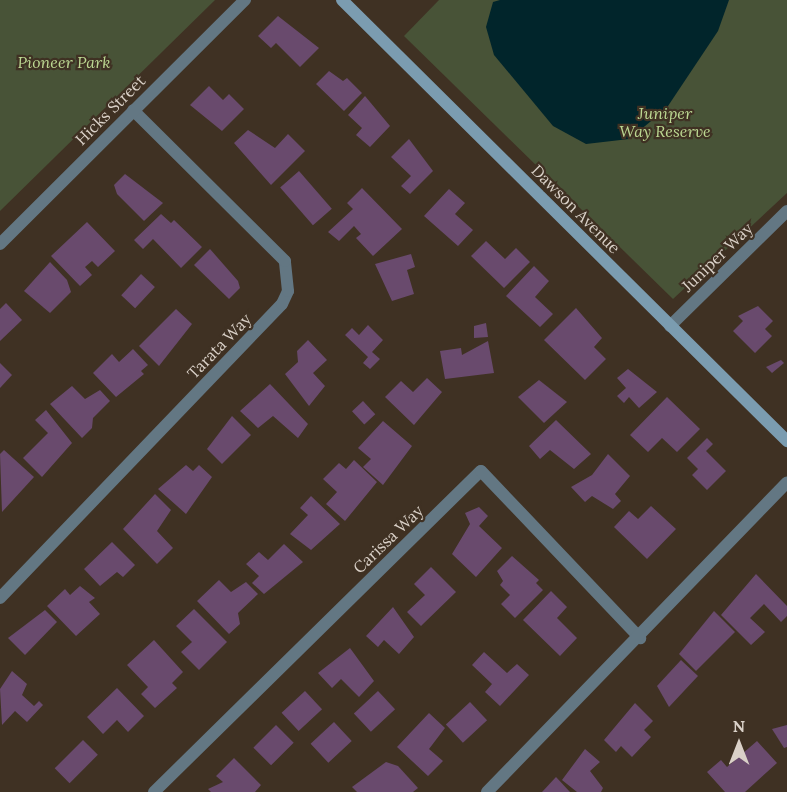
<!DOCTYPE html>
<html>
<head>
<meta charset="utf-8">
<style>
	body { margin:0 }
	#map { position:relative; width:787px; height:792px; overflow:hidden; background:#3f3123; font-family:Lora,serif }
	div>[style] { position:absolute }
	.green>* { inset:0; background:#485337 }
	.water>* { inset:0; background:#01252b }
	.building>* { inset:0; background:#694a6d; transform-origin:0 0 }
	.minor>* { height:12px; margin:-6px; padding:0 6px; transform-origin:6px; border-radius:6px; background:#637783 }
	.tertiary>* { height:12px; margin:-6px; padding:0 6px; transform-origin:6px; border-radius:6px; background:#637783 }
	.secondary>* { height:12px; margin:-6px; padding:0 6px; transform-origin:6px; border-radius:6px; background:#7b9cb0 }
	span { translate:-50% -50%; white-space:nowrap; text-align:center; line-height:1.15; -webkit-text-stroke:4.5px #3f3123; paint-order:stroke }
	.park-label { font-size:16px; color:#bcd892; font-style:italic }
	.street-label { font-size:16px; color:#dad1c8 }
	.north { position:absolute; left:709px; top:714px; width:60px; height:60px; -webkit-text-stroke:4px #3f3123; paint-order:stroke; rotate:0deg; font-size:16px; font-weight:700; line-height:24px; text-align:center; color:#dad1c8 }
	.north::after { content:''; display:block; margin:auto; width:21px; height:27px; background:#dad1c8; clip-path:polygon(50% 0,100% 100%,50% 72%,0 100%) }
</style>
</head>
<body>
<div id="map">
	<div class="green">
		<div style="clip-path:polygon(0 0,215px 0,0 211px)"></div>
		<div style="clip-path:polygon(439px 0,787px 0,787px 193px,673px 299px,404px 36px)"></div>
	</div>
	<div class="water">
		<div style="clip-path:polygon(500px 0,729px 0,718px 31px,666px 109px,629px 139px,586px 144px,553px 126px,494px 55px,486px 27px,493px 2px)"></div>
	</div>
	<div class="building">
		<div style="clip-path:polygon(278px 16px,319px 48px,300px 67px,276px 43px,271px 48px,258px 36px)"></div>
		<div style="clip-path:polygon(329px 71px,343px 81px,347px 78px,362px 93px,344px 111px,316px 84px)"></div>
		<div style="clip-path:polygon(209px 86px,223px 100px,229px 94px,244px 109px,222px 131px,190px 105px)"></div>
		<div style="clip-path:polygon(365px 96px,390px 126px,370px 147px,356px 135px,362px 128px,348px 115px)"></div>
		<div style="clip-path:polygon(248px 130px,275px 148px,288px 134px,305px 151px,271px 185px,234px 143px)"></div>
		<div style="clip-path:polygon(409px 139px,433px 171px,410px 194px,401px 186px,411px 176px,391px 157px)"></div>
		<div style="left:299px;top:171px;width:50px;height:25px;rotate:49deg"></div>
		<div style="clip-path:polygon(125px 174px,163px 203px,144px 221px,117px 194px,114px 185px)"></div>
		<div style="clip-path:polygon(362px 188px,402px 229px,373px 256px,356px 238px,361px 234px,354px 226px,339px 241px,328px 232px,353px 209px,347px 203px)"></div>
		<div style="clip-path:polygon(449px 189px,465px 203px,455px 214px,473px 230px,458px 246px,424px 216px)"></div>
		<div style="clip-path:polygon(161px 214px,171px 223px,174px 220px,202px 247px,181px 268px,153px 239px,143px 249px,134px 240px)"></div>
		<div style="clip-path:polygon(87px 222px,115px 251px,98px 267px,92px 261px,85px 267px,92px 275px,80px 286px,51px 256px)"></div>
		<div style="clip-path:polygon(486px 241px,505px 259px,516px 248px,530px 262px,504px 288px,471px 256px)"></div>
		<div style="clip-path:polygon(210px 249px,238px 281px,240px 288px,229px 299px,194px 265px)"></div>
		<div style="clip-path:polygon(411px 254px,415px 267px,407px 270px,414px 294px,392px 301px,375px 264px)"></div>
		<div style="clip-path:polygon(50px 262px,67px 280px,71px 292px,50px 313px,24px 291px)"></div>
		<div style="clip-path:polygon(534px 266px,549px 281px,535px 297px,553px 314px,540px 327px,506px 296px)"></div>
		<div style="left:141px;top:274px;width:19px;height:29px;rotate:43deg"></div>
		<div style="clip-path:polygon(6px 303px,22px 320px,0 341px,0 309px)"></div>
		<div style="clip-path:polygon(758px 306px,773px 321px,765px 329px,772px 336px,755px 353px,733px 331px,743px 321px,738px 316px)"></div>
		<div style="clip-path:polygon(576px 308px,602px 338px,594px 347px,606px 359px,585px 380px,544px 340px)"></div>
		<div style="clip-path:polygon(176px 309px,192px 324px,159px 366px,139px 346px)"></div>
		<div style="clip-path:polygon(486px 323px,488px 337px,474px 338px,474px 326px)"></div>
		<div style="clip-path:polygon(368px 325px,383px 340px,372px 352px,380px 359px,370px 369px,363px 363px,368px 357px,345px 335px,352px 328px,359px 335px)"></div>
		<div style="clip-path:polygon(308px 340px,327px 360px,313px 373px,325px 386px,309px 406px,285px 374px,298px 362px,297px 351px)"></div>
		<div style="clip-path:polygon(488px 341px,494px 373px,445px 379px,440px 351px,461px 348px,462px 355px)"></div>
		<div style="clip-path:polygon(133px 349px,148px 365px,141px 371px,144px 374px,116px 397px,93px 373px,112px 354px,119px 362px)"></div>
		<div style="clip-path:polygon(781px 360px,784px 363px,772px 373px,766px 367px)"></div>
		<div style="clip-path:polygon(0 363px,12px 375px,0 388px)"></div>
		<div style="clip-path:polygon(628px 369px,657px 392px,639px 408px,629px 397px,624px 403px,617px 396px,626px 388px,617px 378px)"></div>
		<div style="clip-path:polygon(427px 378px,442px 392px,414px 425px,385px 397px,401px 381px,413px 392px)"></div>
		<div style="clip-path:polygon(539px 380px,567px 402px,544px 423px,518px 397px)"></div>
		<div style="clip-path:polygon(270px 384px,308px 424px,298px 438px,273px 416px,258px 428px,240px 411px)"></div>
		<div style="clip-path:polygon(72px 386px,85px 399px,100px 390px,110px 401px,93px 418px,92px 428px,82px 438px,50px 404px)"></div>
		<div style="clip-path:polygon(667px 397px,700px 429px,677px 452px,662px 438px,648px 452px,630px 435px)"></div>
		<div style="left:363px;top:401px;width:18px;height:15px;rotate:47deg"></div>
		<div style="clip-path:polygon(46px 410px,72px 443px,42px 477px,23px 458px,48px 433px,35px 420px)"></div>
		<div style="clip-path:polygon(232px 416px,251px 435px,222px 464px,207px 449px)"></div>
		<div style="clip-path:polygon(556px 420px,591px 454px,574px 469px,550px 450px,540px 459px,529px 446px)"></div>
		<div style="clip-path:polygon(383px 421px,412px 446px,383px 485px,363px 467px,371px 459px,358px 448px)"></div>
		<div style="clip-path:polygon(707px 438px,713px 444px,706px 451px,726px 471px,707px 490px,692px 475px,698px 469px,687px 458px)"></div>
		<div style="clip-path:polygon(4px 450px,34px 477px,2px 512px,0 454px)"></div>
		<div style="clip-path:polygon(608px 454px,630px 476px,615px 494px,621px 501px,613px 509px,592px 496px,585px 502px,571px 487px,592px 475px)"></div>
		<div style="clip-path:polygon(354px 460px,377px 482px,345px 521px,326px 504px,337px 492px,323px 479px,339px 463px,346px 469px)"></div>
		<div style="clip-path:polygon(186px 465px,193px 471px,199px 465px,212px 477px,186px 514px,158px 489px)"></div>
		<div style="clip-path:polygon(155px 494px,171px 510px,157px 531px,173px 548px,157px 564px,123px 529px)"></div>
		<div style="clip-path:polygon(311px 496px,340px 524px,311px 550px,290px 534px,308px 515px,300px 508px)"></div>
		<div style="clip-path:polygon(651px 506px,676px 529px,647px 559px,614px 527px,629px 511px,638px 519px)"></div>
		<div style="clip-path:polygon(479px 507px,488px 516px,479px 526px,502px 548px,476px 577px,452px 554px,470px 524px,465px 513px)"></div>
		<div style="clip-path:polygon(112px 542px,135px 565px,123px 577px,117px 572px,100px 586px,84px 569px)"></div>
		<div style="clip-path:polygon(284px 544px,303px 562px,264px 594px,252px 583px,259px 576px,246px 564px,259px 552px,268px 560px)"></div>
		<div style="clip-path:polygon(512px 556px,539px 580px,536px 583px,543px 590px,515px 618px,501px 604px,510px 595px,500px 585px,503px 581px,497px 571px)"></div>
		<div style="clip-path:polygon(431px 567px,456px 592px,421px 626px,407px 612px,425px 595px,414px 584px)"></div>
		<div style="clip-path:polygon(756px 574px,787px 606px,787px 616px,781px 622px,764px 604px,750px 618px,765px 632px,751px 645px,721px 615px)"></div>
		<div style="clip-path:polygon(219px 580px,231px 592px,246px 582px,258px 594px,238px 613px,240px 624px,229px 634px,197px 601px)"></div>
		<div style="clip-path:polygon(80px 586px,95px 598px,89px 602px,100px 614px,76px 636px,47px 606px,65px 589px,70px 595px)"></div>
		<div style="clip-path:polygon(551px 591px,567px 607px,557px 618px,577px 638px,560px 656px,523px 620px)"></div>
		<div style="clip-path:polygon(393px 607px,414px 637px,399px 654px,384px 640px,378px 647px,366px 636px)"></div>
		<div style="clip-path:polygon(194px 609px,227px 642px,199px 670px,181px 652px,192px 642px,176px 626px)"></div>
		<div style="clip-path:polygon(45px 610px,57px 622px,25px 655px,8px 638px)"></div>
		<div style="clip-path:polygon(714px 611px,735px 632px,696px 671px,679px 654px)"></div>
		<div style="clip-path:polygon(154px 640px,183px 672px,172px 683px,177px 688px,155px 708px,141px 694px,148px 687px,127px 665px)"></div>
		<div style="clip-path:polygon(350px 648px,374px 681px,359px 697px,341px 679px,332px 688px,318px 673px)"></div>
		<div style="clip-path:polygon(484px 652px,507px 673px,517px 664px,529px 675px,500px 706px,485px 692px,492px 684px,472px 665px)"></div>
		<div style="clip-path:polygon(681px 660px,698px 676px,669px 707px,657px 686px)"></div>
		<div style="clip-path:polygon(12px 671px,27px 684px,22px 695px,34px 706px,39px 701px,43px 705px,27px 722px,15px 711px,2px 725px,0 689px)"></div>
		<div style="clip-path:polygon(117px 688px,144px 716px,128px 732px,117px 720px,103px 734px,87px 717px)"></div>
		<div style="left:305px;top:691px;width:25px;height:32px;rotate:47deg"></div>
		<div style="left:378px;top:691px;width:25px;height:33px;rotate:47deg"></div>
		<div style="left:470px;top:702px;width:25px;height:33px;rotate:47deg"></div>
		<div style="clip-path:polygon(635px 703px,653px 721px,644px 730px,651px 737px,632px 757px,621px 746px,616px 752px,604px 740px)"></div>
		<div style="clip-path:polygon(429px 713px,445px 728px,429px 749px,443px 761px,428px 776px,397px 747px)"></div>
		<div style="left:334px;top:722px;width:26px;height:32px;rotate:47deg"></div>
		<div style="left:276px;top:725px;width:25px;height:32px;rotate:45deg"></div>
		<div style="clip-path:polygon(787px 725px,787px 747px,784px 748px,772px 729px)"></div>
		<div style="left:83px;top:740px;width:21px;height:40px;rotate:45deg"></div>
		<div style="clip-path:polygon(757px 741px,777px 763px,745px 792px,725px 792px,707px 772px,721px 760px,727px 767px)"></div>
		<div style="clip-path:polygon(585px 749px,600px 762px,590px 771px,603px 788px,601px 792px,577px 792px,562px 780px)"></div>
		<div style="clip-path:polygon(234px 758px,261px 785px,255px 792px,211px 792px,208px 789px,223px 782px,216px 776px)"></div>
		<div style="clip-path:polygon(386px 762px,398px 766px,418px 788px,413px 792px,357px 792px,352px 787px)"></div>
		<div style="clip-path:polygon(556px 777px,570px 792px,542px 792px)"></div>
	</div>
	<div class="minor">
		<div style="left:670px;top:326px;width:164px;rotate:-44.5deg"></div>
		<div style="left:0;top:598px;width:407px;rotate:-46.2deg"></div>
		<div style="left:282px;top:304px;width:14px;rotate:-65deg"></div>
		<div style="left:288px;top:291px;width:30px;rotate:-96deg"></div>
		<div style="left:285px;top:261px;width:214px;rotate:-135.2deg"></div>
		<div style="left:154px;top:792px;width:458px;rotate:-44.5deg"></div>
		<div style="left:481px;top:471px;width:231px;rotate:46.4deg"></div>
		<div style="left:487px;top:792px;width:431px;rotate:-45.9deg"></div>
	</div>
	<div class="tertiary">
		<div style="left:0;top:244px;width:346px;rotate:-44.9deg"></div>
	</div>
	<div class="secondary">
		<div style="left:342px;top:0;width:627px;rotate:44.74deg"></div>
	</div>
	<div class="park-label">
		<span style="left:64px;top:62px">Pioneer Park</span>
		<span style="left:665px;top:122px">Juniper<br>Way Reserve</span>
	</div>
	<div class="street-label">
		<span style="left:110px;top:110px;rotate:-45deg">Hicks Street</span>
		<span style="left:576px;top:209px;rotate:45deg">Dawson Avenue</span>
		<span style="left:717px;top:257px;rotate:-44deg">Juniper Way</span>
		<span style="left:219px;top:346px;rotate:-46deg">Tarata Way</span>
		<span style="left:388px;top:539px;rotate:-44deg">Carissa Way</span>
	</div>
	<div class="north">N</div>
</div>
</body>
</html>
